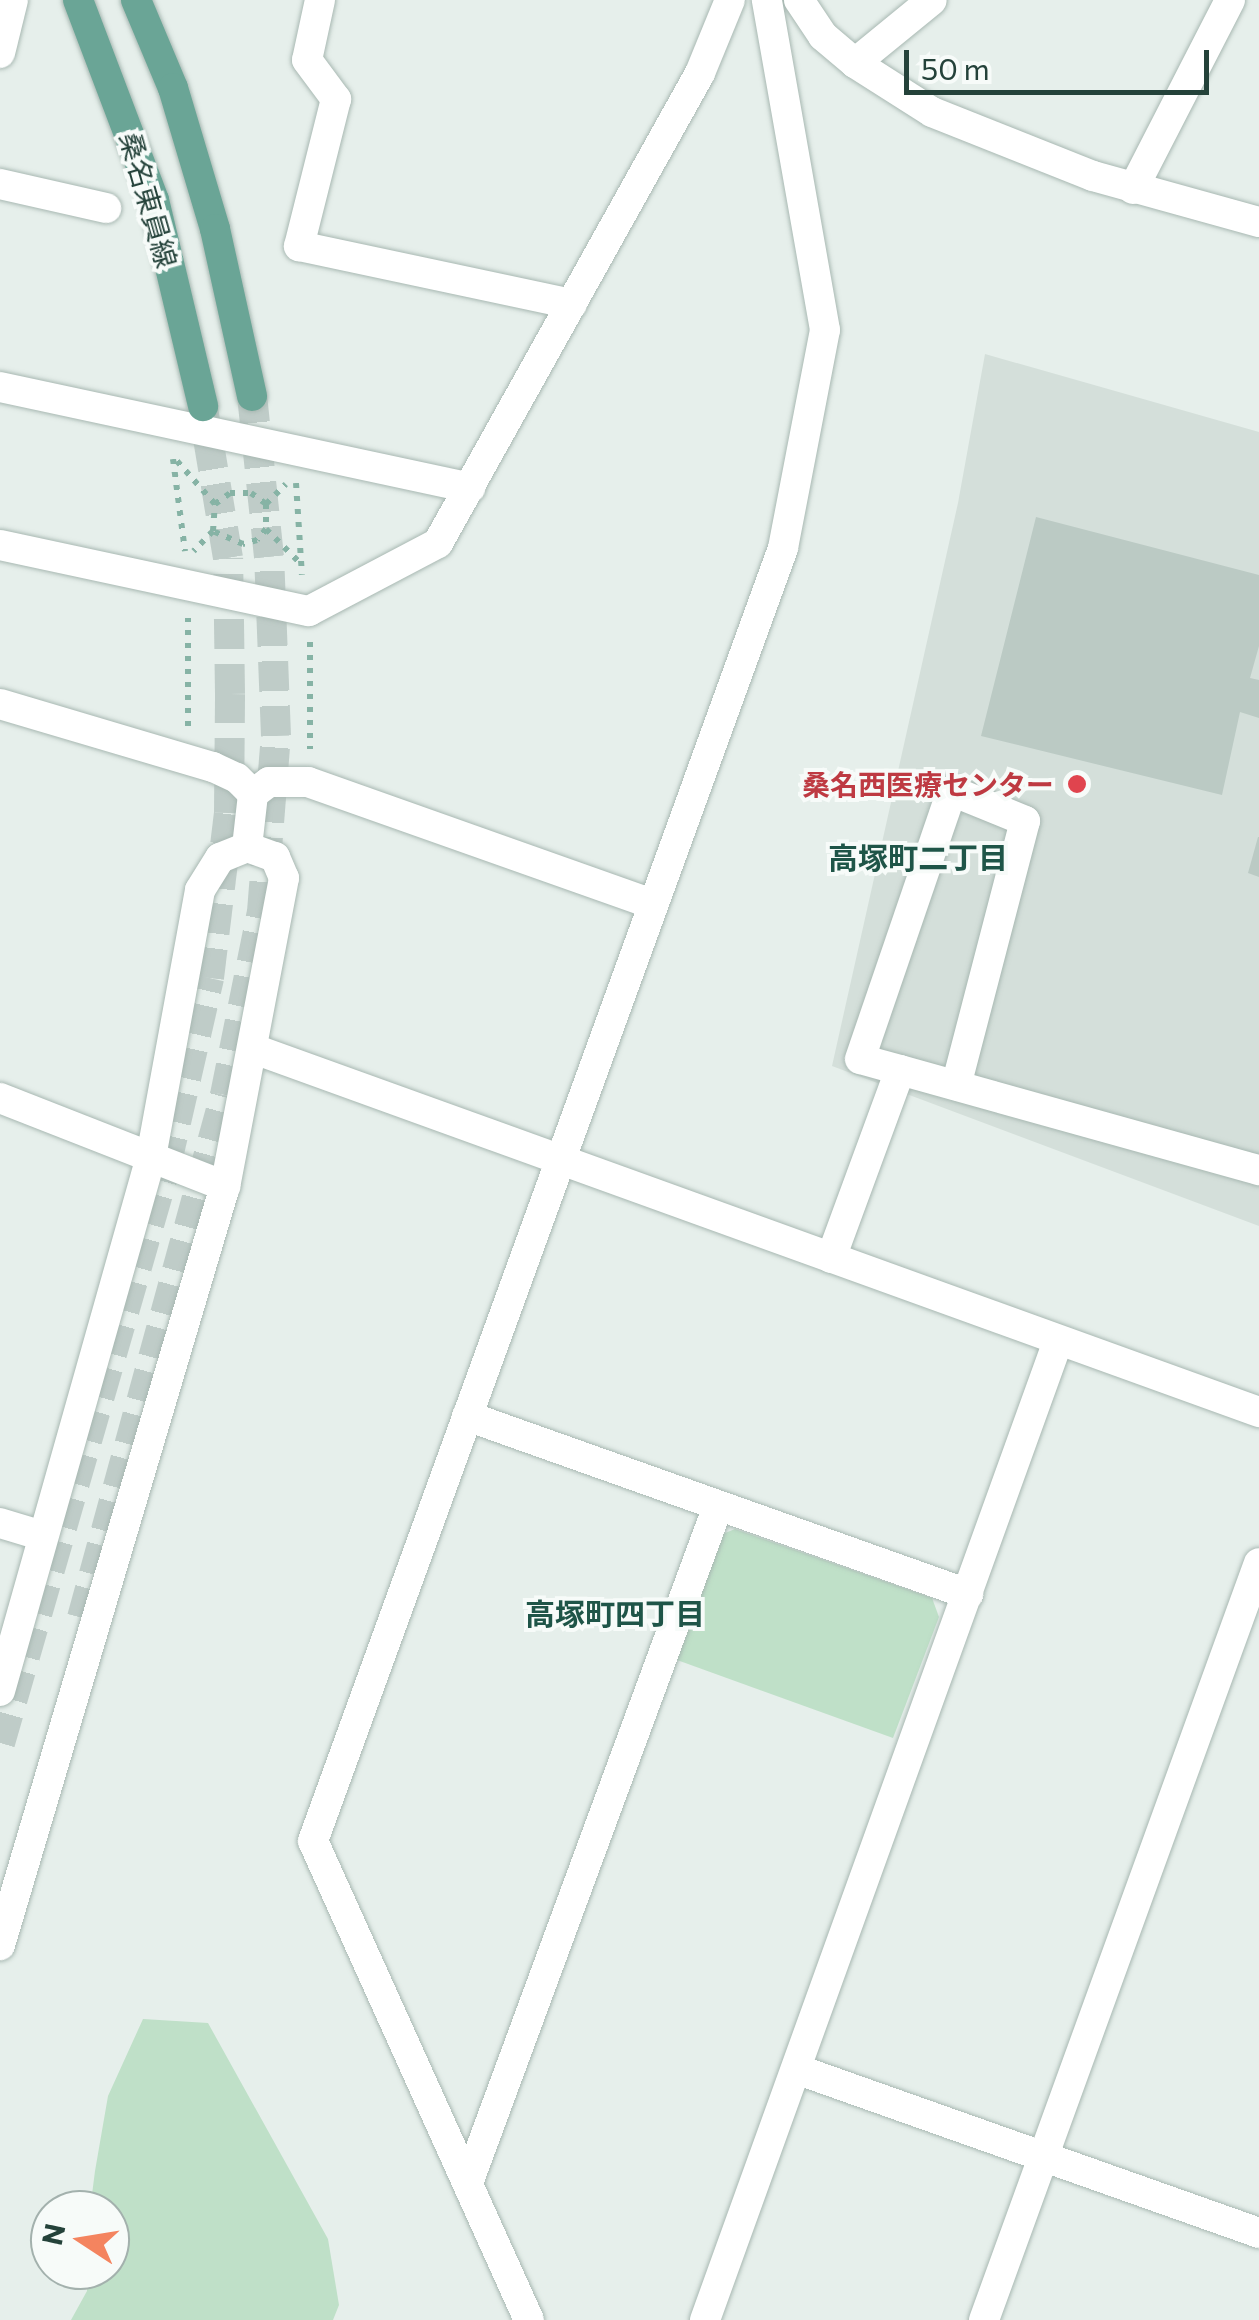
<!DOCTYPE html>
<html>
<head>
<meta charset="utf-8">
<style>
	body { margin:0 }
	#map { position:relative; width:1259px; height:2320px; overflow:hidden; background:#e6efeb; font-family:Commissioner,"Noto Sans JP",sans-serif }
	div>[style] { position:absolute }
	.built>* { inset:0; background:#d4dfda }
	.green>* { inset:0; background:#bfe0c8 }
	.building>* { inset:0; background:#bbcac4 }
	.major-tunnel>* { height:30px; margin-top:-15px; transform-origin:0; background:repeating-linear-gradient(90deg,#bfccc8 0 30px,transparent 0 45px) }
	.path>* { height:6px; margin-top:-3px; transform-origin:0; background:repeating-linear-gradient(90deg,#86b3a5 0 5px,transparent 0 13px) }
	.roads { filter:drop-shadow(0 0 2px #a8b8b2) drop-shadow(0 0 2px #a8b8b2) }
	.minor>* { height:30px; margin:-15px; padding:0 15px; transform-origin:15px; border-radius:15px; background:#fff }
	.major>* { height:30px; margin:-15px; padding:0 15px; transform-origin:15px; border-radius:15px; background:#6aa596 }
	.dots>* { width:28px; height:28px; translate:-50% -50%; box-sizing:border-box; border:5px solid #f7fbf9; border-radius:50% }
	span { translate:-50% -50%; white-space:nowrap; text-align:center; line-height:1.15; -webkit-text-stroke:8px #f7fbf9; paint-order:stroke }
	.street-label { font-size:28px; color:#24423a }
	.health-label { font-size:28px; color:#be3a42; font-weight:700 }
	.right { translate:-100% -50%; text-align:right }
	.neighbourhood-label { font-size:30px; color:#1f5548; font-weight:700 }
	.north { position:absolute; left:30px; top:2190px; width:100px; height:100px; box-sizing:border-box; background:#f7fbf9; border:2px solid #a3b1ad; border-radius:50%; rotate:282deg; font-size:28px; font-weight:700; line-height:40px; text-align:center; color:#24423a }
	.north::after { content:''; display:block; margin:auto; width:35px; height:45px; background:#f4845f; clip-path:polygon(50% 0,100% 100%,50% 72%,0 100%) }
	.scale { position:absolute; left:904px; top:50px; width:305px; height:45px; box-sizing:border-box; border:5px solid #24423a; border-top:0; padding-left:12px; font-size:30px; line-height:35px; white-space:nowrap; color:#24423a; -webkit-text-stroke:8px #f7fbf9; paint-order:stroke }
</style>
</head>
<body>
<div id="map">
	<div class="built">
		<div style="clip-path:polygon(985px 354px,1259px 432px,1259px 1226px,832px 1066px,958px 503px)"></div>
	</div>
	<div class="green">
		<div style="clip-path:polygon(735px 1529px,932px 1598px,939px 1617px,893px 1738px,677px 1660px,718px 1536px)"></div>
		<div style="clip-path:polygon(143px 2019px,208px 2023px,328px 2239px,339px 2305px,333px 2320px,71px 2320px,87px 2291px,86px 2270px,110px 2270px,110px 2210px,90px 2210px,95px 2171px,108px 2096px)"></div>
	</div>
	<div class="building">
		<div style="clip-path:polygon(1036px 517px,1259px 575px,1259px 646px,1250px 678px,1259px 680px,1259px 718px,1240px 712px,1222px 795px,981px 736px)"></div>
		<div style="clip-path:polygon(1258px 837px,1259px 837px,1259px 877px,1248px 873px)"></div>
	</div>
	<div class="major-tunnel">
		<div style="left:82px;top:1618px;width:542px;rotate:-74.71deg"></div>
		<div style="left:225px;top:1095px;width:187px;rotate:-78.6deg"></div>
		<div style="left:262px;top:912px;width:177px;rotate:-85.5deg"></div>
		<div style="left:276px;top:736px;width:179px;rotate:-92.2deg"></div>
		<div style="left:269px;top:557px;width:162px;rotate:-96deg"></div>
		<div style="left:0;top:1743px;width:600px;rotate:-73.95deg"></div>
		<div style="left:166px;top:1166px;width:193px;rotate:-77.1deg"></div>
		<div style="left:209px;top:978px;width:166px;rotate:-83.1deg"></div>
		<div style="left:229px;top:813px;width:119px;rotate:-89.5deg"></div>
		<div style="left:230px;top:694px;width:136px;rotate:-90.8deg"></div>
		<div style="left:228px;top:558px;width:152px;rotate:-99.5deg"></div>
	</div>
	<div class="path">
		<div style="left:173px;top:459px;width:93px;rotate:82.6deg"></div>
		<div style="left:177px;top:461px;width:57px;rotate:48.5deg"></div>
		<div style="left:215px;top:504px;width:19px;rotate:-36deg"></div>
		<div style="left:230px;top:493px;width:21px"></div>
		<div style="left:251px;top:493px;width:19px;rotate:36deg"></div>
		<div style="left:266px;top:504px;width:25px;rotate:90deg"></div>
		<div style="left:266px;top:529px;width:14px;rotate:129deg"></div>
		<div style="left:257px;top:540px;width:15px;rotate:164deg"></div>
		<div style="left:243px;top:544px;width:33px;rotate:-157deg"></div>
		<div style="left:213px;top:531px;width:28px;rotate:134deg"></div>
		<div style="left:296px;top:483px;width:92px;rotate:86.3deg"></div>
		<div style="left:266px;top:504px;width:28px;rotate:-45deg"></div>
		<div style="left:266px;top:529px;width:48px;rotate:45deg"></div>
		<div style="left:213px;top:531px;width:27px;rotate:-86deg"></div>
		<div style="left:310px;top:642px;width:107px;rotate:90deg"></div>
		<div style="left:188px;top:726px;width:108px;rotate:-90deg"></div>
	</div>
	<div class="roads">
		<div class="minor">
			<div style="left:320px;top:0;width:61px;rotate:102.2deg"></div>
			<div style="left:307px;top:60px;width:49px;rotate:53.4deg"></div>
			<div style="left:336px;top:99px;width:152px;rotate:104.1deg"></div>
			<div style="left:299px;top:246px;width:279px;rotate:12deg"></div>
			<div style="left:799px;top:0;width:43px;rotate:56.3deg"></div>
			<div style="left:823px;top:36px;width:42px;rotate:40.2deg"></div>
			<div style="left:855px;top:63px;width:91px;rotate:32.5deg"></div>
			<div style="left:932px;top:112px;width:173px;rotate:21.7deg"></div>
			<div style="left:1093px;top:176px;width:172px;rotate:15.5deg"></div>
			<div style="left:0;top:53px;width:55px;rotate:-76.2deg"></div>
			<div style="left:855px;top:63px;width:99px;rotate:-39.3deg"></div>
			<div style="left:0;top:184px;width:109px;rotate:12.8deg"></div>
			<div style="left:1133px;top:189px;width:212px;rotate:-62.8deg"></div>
			<div style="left:0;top:387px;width:481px;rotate:12.1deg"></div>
			<div style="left:0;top:545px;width:316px;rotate:12.1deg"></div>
			<div style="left:309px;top:611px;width:146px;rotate:-27.8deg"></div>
			<div style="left:438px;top:543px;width:538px;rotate:-60.86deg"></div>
			<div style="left:700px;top:73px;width:79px;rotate:-67.7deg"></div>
			<div style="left:0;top:704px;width:222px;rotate:16.5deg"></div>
			<div style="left:213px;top:767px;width:26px;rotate:25deg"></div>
			<div style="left:237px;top:778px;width:23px;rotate:45deg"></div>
			<div style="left:247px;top:847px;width:53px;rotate:-83.5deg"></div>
			<div style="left:253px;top:794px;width:20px;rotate:-37deg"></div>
			<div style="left:269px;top:782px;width:39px"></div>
			<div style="left:308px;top:782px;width:365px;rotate:19.5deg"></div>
			<div style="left:254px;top:1049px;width:1069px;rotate:19.86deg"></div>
			<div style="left:900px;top:1070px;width:373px;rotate:15.6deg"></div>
			<div style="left:0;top:1098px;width:242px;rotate:21.4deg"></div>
			<div style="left:831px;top:1258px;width:200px;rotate:-69.8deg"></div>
			<div style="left:900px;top:1070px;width:41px;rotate:-164.6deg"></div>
			<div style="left:860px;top:1059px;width:283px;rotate:-71.1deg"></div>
			<div style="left:952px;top:791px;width:79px;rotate:22.3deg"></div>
			<div style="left:1025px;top:821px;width:273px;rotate:104.6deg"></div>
			<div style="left:467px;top:1416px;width:532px;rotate:19.56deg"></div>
			<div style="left:0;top:1523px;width:45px;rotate:16.8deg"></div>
			<div style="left:0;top:1691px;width:555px;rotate:-74.21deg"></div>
			<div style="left:151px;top:1157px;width:271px;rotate:-79.6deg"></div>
			<div style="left:200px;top:890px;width:38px;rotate:-58deg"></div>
			<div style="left:220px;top:858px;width:29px;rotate:-22deg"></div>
			<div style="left:247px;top:847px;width:30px;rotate:20deg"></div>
			<div style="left:275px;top:857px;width:23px;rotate:67deg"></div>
			<div style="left:284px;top:878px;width:314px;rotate:100.8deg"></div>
			<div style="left:225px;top:1186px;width:792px;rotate:106.51deg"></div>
			<div style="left:796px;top:2069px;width:491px;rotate:19.5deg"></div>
			<div style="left:468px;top:2183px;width:722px;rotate:-69.73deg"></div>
			<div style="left:529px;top:2320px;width:525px;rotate:-114.27deg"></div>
			<div style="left:313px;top:1841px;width:1376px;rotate:-70.02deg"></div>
			<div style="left:783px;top:548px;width:222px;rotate:-79.1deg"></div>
			<div style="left:825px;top:330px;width:335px;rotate:-100deg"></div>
			<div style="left:705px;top:2320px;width:1041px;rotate:-70.17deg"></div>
			<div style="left:984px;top:2320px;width:805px;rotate:-70.04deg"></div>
		</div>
		<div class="major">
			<div style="left:78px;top:0;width:214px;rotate:69.2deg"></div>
			<div style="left:154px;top:200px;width:212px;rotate:76.6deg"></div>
			<div style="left:136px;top:0;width:95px;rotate:67.2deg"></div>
			<div style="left:173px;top:88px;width:147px;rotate:73.4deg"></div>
			<div style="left:215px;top:229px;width:171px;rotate:77.5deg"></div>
		</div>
	</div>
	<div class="dots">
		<div style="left:1077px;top:784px;background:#e0444e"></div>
	</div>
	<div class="street-label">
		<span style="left:149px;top:200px;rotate:74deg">桑名東員線</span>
	</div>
	<div class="health-label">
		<span class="right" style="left:1054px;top:784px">桑名西医療センター</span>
	</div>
	<div class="neighbourhood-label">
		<span style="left:918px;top:857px">高塚町二丁目</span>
		<span style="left:615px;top:1613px">高塚町四丁目</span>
	</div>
	<div class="north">N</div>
	<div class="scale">50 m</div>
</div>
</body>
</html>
